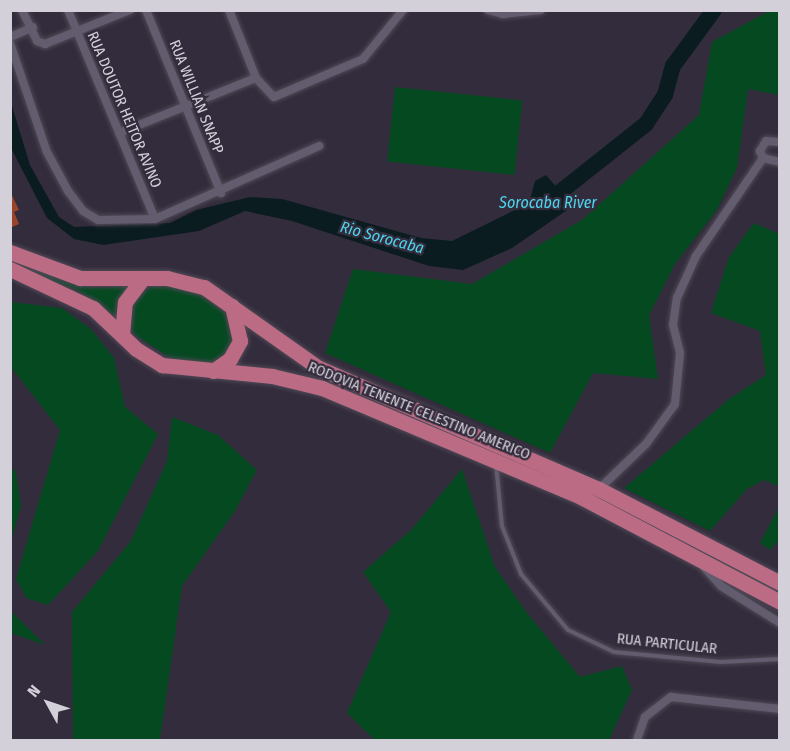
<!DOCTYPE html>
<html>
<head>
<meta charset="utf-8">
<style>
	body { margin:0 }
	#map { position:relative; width:790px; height:751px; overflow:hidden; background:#332c3c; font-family:"Fira Sans Condensed",sans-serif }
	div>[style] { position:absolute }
	.green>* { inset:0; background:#054921; transform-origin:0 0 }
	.water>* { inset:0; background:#0b1c20 }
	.river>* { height:16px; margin:-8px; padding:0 8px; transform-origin:8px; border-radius:8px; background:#0b1c20 }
	.building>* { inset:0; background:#98442a }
	.roads { filter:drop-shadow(0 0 2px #4f4956) drop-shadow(0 0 2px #4f4956) }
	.lane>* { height:4px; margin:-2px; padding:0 2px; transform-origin:2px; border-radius:2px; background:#635c6e }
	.street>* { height:8px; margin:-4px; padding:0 4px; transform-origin:4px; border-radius:4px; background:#635c6e }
	.highway>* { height:15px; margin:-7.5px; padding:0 7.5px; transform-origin:7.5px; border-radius:7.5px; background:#bb6b84 }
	span { translate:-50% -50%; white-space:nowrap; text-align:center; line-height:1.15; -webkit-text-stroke:4.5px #332c3c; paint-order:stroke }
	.street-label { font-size:15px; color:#d4d0da }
	.water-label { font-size:16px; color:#4cd5ed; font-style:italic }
	.frame { position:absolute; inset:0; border:12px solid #d4d0da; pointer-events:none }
	.north { position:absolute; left:18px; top:673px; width:60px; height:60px; -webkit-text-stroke:4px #332c3c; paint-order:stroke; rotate:310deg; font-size:16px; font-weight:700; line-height:24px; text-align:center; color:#d4d0da }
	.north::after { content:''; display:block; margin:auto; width:21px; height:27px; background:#d4d0da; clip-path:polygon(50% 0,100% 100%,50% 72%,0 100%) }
</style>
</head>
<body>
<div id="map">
	<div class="green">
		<div style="clip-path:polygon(771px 10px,779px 11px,779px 95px,748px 89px,737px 168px,717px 210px,675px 264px,649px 315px,658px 379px,593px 373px,550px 453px,325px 353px,353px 269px,472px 284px,582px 220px,699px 115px,712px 42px)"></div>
		<div style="left:395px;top:87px;width:128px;height:75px;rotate:6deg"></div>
		<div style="clip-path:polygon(754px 223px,779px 234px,779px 492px,778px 486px,764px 480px,747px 489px,710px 531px,624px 488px,729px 399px,766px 375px,760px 331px,711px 313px,729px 257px)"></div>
		<div style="clip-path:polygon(10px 259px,94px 288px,131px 286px,120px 299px,116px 317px,76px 290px,11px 266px)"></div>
		<div style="clip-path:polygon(171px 286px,196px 291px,233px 319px,233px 346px,219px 362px,196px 364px,172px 359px,135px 335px,129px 325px,130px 306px,149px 287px)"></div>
		<div style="clip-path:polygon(11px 302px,62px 308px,91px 329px,114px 358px,125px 407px,158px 434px,98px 551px,48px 605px,26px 598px,16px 579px,60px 430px,11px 367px)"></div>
		<div style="clip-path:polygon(172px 417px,218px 435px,257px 470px,235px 511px,182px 586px,160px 740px,73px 740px,72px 612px,131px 541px,167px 461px)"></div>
		<div style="clip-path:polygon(11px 466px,16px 473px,21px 506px,11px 541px)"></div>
		<div style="clip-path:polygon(462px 469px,495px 567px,527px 613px,580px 677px,622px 666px,632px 690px,609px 740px,375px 740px,347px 713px,391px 612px,363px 572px,411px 530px)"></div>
		<div style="clip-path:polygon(779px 507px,779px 540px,770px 550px,760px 543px)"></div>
		<div style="clip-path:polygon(10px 611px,11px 611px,45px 645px,11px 633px)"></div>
	</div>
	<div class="water">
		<div style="clip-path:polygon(11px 103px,30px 165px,59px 217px,74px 227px,170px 223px,196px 210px,250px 197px,282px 199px,421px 238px,452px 241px,529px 203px,535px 181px,546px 175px,573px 206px,512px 248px,463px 270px,429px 266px,292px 221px,245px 211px,199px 231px,103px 245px,74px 239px,47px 218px,11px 148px)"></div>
	</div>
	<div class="river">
		<div style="left:545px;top:204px;width:129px;rotate:-38.4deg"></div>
		<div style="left:646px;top:124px;width:35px;rotate:-57deg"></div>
		<div style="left:665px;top:95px;width:30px;rotate:-75deg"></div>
		<div style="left:673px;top:66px;width:69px;rotate:-53.8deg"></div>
	</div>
	<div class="building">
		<div style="clip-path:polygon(10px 191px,19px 210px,14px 212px,19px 224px,10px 228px)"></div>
	</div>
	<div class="roads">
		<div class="lane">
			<div style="left:496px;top:464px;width:62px;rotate:84.5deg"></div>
			<div style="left:502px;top:526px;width:52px;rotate:68.4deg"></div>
			<div style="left:521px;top:574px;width:73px;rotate:50deg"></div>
			<div style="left:568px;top:630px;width:51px;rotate:25.6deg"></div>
			<div style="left:614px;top:652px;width:107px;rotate:5.3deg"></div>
			<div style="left:721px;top:662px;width:59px;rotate:-2.9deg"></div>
		</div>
		<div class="street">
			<div style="left:22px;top:10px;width:34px;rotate:64deg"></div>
			<div style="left:37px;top:41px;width:9px;rotate:21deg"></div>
			<div style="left:45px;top:44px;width:92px;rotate:-21.8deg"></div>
			<div style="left:68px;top:10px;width:226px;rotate:67.4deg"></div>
			<div style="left:146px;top:10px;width:198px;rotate:67.7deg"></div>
			<div style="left:229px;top:10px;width:73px;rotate:68.3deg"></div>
			<div style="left:256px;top:78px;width:26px;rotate:47deg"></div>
			<div style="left:274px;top:97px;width:97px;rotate:-23.1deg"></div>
			<div style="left:363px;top:59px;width:63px;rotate:-50.8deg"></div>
			<div style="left:488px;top:10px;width:16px;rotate:15deg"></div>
			<div style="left:503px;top:14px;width:38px;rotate:-6deg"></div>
			<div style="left:10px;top:37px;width:25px;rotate:-23deg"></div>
			<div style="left:10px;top:43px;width:115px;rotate:71.3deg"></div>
			<div style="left:47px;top:152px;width:44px;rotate:61.7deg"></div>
			<div style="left:68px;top:191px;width:25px;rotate:53deg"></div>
			<div style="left:83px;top:211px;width:17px;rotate:31deg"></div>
			<div style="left:98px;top:220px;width:57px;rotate:-1deg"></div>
			<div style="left:155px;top:219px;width:180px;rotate:-24deg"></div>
			<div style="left:119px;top:133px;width:148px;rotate:-21.9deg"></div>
			<div style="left:780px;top:142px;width:14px;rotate:-176deg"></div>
			<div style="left:766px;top:141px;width:12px;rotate:121deg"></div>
			<div style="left:760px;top:151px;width:8px;rotate:67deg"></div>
			<div style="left:763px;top:158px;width:17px;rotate:13deg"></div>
			<div style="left:599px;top:489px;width:65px;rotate:-43.8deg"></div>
			<div style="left:646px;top:444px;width:49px;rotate:-54.1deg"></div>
			<div style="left:675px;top:404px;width:51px;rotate:-84.4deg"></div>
			<div style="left:680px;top:353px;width:29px;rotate:-104deg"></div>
			<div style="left:673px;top:325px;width:27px;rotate:-82deg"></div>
			<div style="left:677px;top:298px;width:46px;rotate:-65.7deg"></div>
			<div style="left:696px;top:256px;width:119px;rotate:-55.6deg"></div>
			<div style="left:703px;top:566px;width:27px;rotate:48deg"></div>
			<div style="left:721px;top:586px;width:70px;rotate:32.1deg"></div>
			<div style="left:637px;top:740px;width:24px;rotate:-71deg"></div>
			<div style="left:645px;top:717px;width:33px;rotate:-38deg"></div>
			<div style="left:671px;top:697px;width:110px;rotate:6.3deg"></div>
		</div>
		<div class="highway">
			<div style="left:10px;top:252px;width:75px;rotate:20.4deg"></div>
			<div style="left:80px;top:278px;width:87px"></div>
			<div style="left:167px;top:278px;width:38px;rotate:14deg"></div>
			<div style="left:204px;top:287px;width:141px;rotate:35.2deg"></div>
			<div style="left:319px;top:368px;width:305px;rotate:23.4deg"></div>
			<div style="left:599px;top:489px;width:204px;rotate:27.4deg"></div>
			<div style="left:10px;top:269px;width:92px;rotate:25.2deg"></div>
			<div style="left:93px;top:308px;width:59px;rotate:43.6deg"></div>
			<div style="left:136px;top:349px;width:31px;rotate:32deg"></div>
			<div style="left:162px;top:365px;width:111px;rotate:5.7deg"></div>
			<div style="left:272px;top:376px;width:51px;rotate:13.5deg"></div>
			<div style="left:322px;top:388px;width:281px;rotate:22.8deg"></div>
			<div style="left:581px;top:497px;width:225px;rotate:27.8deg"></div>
			<div style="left:122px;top:335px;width:33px;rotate:-85deg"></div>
			<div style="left:125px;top:302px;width:30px;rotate:-53deg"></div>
			<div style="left:213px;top:371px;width:21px;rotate:-35deg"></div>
			<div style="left:230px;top:359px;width:21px;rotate:-61deg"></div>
			<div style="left:240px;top:341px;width:36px;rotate:-103deg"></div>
		</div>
	</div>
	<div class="street-label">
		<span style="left:196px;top:97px;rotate:68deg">RUA WILLIAN SNAPP</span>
		<span style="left:124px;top:110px;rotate:67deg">RUA DOUTOR HEITOR AVINO</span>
		<span style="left:419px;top:411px;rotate:22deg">RODOVIA TENENTE CELESTINO AMERICO</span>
		<span style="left:667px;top:644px;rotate:6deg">RUA PARTICULAR</span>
	</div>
	<div class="water-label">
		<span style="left:548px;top:203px">Sorocaba River</span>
		<span style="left:382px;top:238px;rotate:15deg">Rio Sorocaba</span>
	</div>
	<div class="frame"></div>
	<div class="north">N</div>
</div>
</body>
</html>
